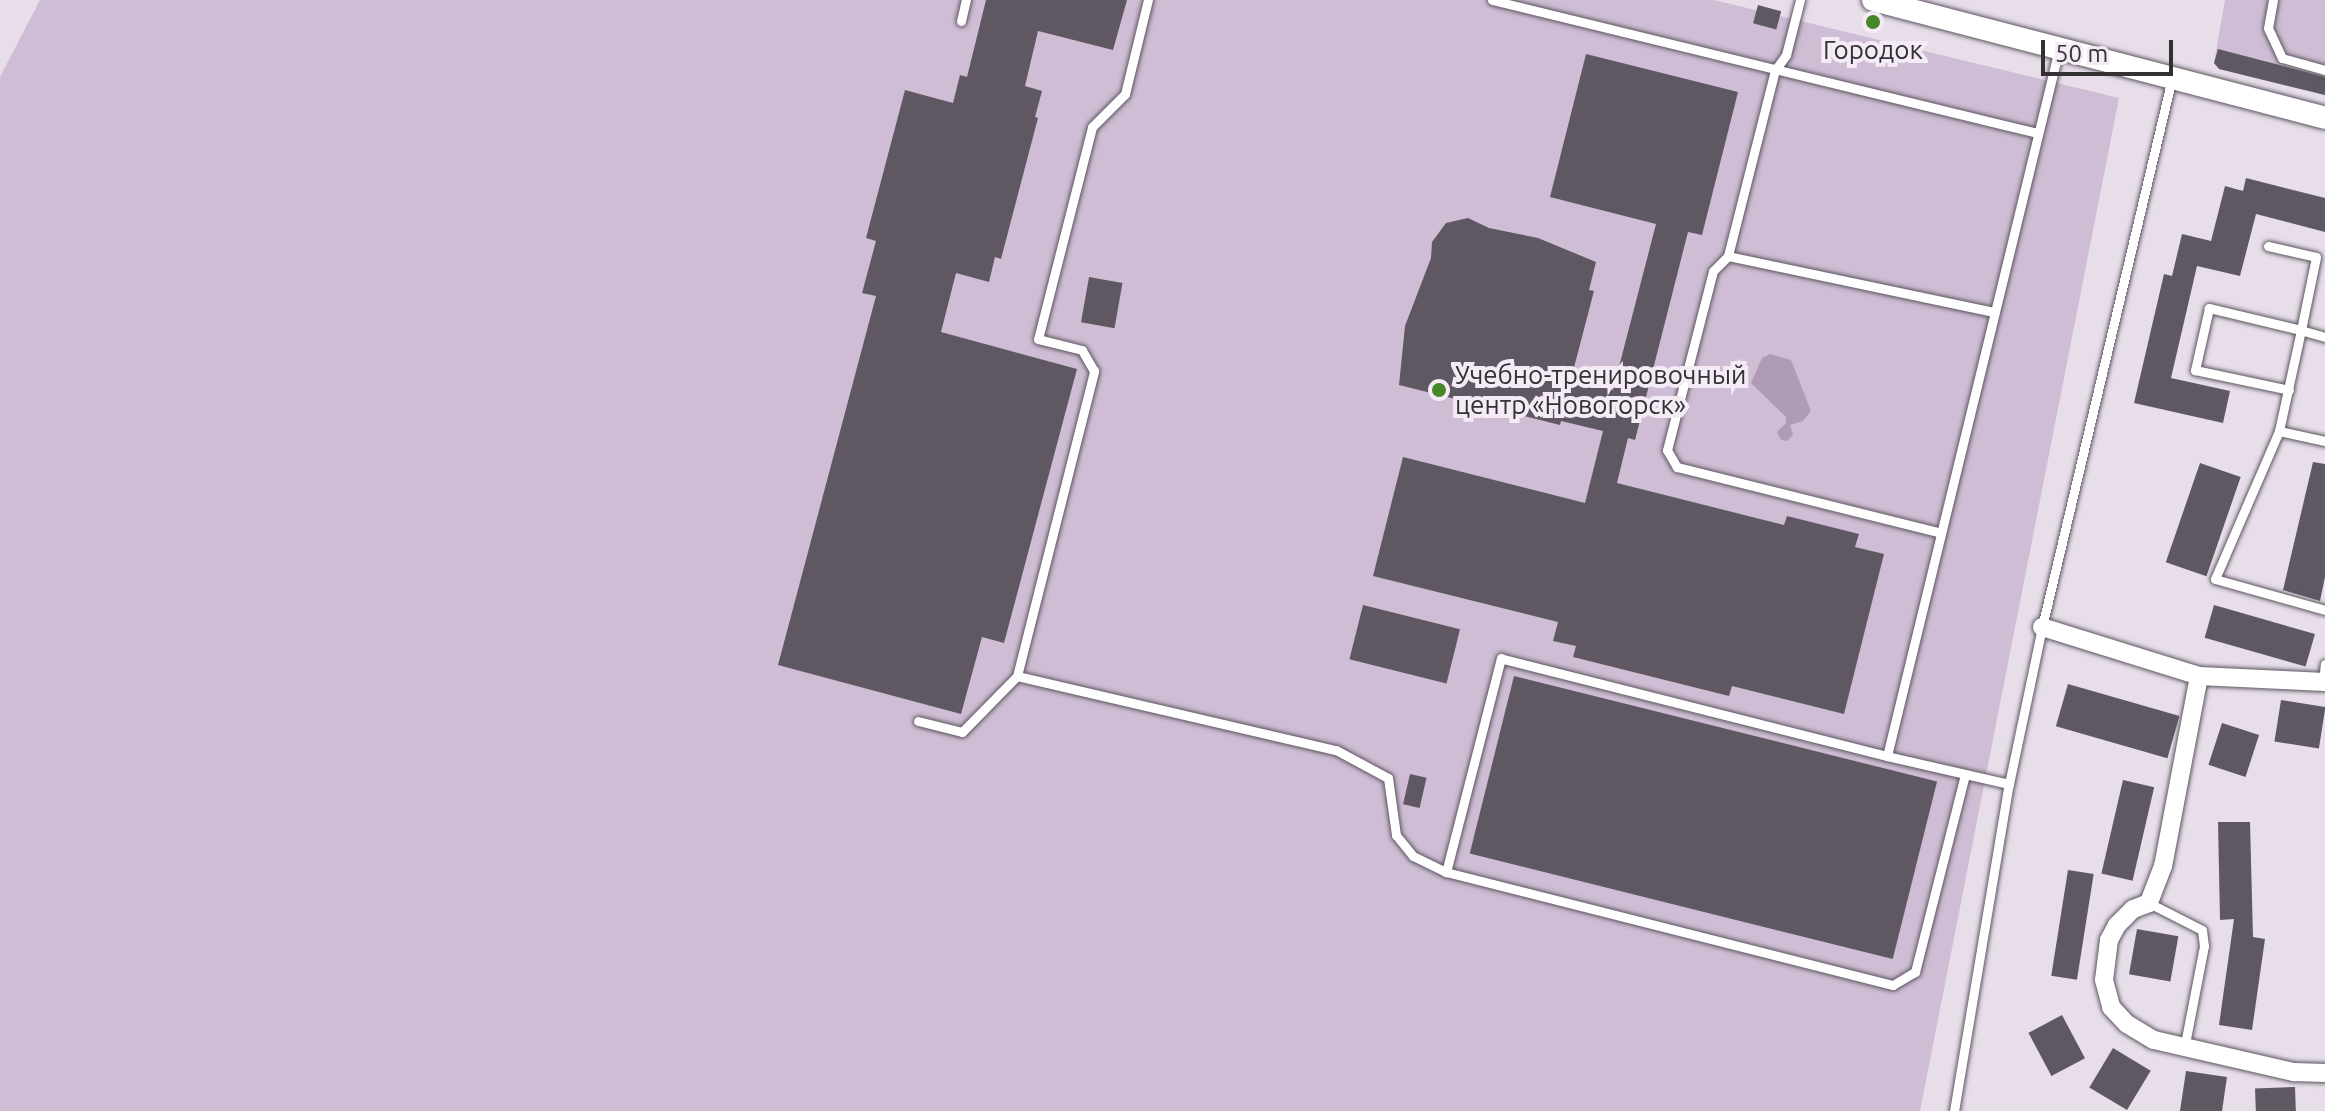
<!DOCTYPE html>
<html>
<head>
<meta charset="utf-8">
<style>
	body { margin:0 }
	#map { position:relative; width:2325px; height:1111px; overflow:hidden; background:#e7deea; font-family:Ubuntu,sans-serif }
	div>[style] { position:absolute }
	.green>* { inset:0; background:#cebdd4 }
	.water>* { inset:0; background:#b09bb7 }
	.building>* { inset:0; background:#5f5862; transform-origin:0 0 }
	.roads { filter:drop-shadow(0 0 2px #5d5560) drop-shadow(0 0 2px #5d5560) }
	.service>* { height:9px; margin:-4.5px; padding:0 4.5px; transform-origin:4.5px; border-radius:4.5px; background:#fff }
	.minor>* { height:18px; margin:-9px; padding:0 9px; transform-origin:9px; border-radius:9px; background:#fff }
	.tertiary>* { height:22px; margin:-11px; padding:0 11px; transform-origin:11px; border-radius:11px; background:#fff }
	.dots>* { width:22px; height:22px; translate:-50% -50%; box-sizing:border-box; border:4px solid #f4ebf7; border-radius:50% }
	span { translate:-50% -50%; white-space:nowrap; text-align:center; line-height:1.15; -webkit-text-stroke:8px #f4ebf7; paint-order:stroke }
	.poi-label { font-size:26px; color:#343135 }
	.left { translate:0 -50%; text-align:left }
	.scale { position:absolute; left:2041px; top:40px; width:132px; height:36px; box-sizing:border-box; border:4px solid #343135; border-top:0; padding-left:10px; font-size:24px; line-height:28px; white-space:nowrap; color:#343135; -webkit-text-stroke:6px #f4ebf7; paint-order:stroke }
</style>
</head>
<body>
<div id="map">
	<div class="green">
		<div style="clip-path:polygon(40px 0,1714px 0,2119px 98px,1920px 1111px,0 1111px,0 77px)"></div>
		<div style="clip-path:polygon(2225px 0,2325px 0,2325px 95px,2219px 69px,2214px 63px)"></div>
	</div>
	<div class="water">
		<div style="clip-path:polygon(1770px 354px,1791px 360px,1811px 411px,1803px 421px,1790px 425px,1793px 435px,1787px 441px,1781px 440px,1777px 432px,1786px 423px,1786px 417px,1751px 383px,1762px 358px)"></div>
	</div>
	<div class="building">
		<div style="clip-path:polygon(986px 0,1127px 0,1113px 50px,1038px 31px,1025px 86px,1042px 91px,1035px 117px,1038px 118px,1001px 259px,995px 257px,989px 282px,956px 273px,941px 332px,1077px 369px,1004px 643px,982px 637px,961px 714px,778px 665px,876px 296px,862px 293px,876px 241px,866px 238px,905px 90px,953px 103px,960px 75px,967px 77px)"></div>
		<div style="left:1758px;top:5px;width:24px;height:19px;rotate:15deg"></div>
		<div style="clip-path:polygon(2218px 49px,2325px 77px,2325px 95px,2219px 69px,2214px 63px)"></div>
		<div style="clip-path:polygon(1586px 54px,1738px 92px,1702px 235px,1688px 232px,1635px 440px,1628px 438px,1617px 483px,1784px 525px,1787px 516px,1859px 534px,1855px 547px,1884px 554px,1844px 714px,1732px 686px,1729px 696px,1573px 657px,1576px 646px,1553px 641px,1558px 622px,1373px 576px,1403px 457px,1585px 503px,1603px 431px,1561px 421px,1560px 425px,1399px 385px,1405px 326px,1431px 258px,1432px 242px,1446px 223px,1468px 218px,1489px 228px,1538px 238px,1596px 262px,1589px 290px,1594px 291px,1571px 379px,1613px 390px,1656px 224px,1550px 197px)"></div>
		<div style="clip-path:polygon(2246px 178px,2325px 198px,2325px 232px,2256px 214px,2240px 276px,2197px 266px,2171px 378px,2230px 391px,2223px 423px,2134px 403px,2164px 274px,2172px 276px,2182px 234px,2211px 241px,2225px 186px,2243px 191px)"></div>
		<div style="left:1089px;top:277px;width:34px;height:46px;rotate:10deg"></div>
		<div style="clip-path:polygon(2313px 462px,2325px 464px,2325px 577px,2320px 601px,2283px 590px)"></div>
		<div style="left:2200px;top:463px;width:43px;height:105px;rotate:19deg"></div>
		<div style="left:1363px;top:605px;width:100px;height:56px;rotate:14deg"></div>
		<div style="left:2214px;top:605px;width:105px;height:34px;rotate:16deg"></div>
		<div style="left:1514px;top:676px;width:436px;height:183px;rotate:14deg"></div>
		<div style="left:2068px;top:684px;width:116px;height:44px;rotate:16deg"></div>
		<div style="left:2281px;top:700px;width:45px;height:42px;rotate:9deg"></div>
		<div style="left:2222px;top:723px;width:39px;height:44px;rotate:18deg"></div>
		<div style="left:1410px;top:774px;width:17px;height:31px;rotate:13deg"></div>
		<div style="left:2123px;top:780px;width:32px;height:96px;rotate:13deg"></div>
		<div style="clip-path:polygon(2218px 822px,2250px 822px,2253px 937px,2265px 939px,2252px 1030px,2219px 1025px,2234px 919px,2220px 920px)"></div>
		<div style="left:2068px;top:870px;width:26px;height:107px;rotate:9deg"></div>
		<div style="left:2137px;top:929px;width:42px;height:46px;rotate:10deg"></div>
		<div style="left:2062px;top:1015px;width:49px;height:38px;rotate:62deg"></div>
		<div style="left:2113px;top:1048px;width:44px;height:46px;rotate:31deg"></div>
		<div style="clip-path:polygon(2186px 1071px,2227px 1077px,2222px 1111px,2180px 1111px)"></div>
		<div style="left:2295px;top:1087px;width:24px;height:40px;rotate:88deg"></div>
	</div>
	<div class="roads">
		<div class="service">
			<div style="left:1492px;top:0;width:561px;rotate:13.71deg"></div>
			<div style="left:1800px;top:0;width:57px;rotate:104.3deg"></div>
			<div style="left:1786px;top:55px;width:19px;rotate:126deg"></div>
			<div style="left:1775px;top:70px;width:192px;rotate:104.2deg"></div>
			<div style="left:1728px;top:256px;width:21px;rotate:135deg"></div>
			<div style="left:1713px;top:271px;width:185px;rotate:104.4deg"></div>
			<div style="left:1667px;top:450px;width:20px;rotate:60deg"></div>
			<div style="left:1677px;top:467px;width:272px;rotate:14deg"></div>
			<div style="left:2273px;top:0;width:28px;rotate:100deg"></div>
			<div style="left:2268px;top:28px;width:33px;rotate:65deg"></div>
			<div style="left:2282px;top:58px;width:45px;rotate:15.6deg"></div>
			<div style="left:961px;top:21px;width:22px;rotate:-77deg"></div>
			<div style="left:2268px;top:246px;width:49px;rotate:12.9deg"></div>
			<div style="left:2316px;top:257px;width:75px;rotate:101.6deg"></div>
			<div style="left:2301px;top:330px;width:95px;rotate:-166.6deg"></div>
			<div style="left:2209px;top:308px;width:64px;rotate:102.7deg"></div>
			<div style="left:2195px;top:370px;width:96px;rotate:12deg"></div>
			<div style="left:1728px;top:256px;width:272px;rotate:11.9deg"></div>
			<div style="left:2325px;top:337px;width:25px;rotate:-164deg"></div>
			<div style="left:2301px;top:330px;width:103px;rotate:102.3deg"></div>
			<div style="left:2279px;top:431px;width:161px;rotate:113.4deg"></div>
			<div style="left:2215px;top:579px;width:114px;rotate:15.7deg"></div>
			<div style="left:2279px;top:431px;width:47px;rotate:12.3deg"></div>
			<div style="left:1017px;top:676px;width:327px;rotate:13.1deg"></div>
			<div style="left:1336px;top:750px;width:59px;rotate:28.3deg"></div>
			<div style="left:1388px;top:778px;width:58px;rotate:82deg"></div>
			<div style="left:1396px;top:835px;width:27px;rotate:51deg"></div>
			<div style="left:1413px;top:856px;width:37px;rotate:26deg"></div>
			<div style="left:2323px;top:682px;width:18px;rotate:-84deg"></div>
			<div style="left:918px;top:721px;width:45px;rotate:14deg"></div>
			<div style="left:962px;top:732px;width:78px;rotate:-45.5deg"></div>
			<div style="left:1017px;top:676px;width:315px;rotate:-75.8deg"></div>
			<div style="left:1094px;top:371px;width:24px;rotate:-120deg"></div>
			<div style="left:1082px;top:350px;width:45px;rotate:-166deg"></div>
			<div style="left:1038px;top:339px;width:219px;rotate:-75.7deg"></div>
			<div style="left:1092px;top:127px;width:47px;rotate:-45deg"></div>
			<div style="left:1125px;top:94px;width:97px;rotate:-76.3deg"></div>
			<div style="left:1887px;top:756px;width:398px;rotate:-165.8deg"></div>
			<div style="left:1501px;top:658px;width:221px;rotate:104.4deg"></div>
			<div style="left:1446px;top:872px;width:461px;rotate:14.2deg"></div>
			<div style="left:1893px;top:985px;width:26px;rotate:-31deg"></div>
			<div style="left:1915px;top:972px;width:203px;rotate:-75.8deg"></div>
			<div style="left:2009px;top:784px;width:125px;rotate:-167.1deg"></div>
			<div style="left:1887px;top:756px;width:728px;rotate:-76.33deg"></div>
			<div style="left:2149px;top:903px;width:59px;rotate:27deg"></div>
			<div style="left:2202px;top:930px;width:16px;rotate:83deg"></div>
			<div style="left:2204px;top:946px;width:105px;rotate:101deg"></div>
			<div style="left:1954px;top:1111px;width:332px;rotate:-80.5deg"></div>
			<div style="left:2009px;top:784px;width:160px;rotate:-78.1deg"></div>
			<div style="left:2042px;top:627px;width:564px;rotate:-76.68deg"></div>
		</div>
		<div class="minor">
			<div style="left:2042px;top:627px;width:164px;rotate:17.3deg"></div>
			<div style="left:2199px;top:676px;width:126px;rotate:2.7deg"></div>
			<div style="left:2199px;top:676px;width:193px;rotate:100.7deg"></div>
			<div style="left:2163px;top:866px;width:40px;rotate:111deg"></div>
			<div style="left:2149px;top:903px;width:17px;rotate:159deg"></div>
			<div style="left:2133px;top:909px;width:23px;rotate:135deg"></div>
			<div style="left:2117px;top:925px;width:17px;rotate:118deg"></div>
			<div style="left:2109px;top:940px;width:40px;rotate:97.1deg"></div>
			<div style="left:2104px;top:980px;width:28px;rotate:75deg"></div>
			<div style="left:2111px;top:1007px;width:23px;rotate:47deg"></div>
			<div style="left:2127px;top:1024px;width:31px;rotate:31deg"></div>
			<div style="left:2154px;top:1040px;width:144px;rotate:12.9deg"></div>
			<div style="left:2294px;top:1072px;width:31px;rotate:2deg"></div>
		</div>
		<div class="tertiary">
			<div style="left:1873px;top:0;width:467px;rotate:14.6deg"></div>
		</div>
	</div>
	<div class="dots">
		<div style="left:1873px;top:22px;background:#478728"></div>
		<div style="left:1439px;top:390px;background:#478728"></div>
	</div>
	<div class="poi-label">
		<span style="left:1873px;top:50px">Городок</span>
		<span class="left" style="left:1455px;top:390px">Учебно-тренировочный<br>центр «Новогорск»</span>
	</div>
	<div class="scale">50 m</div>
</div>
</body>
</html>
